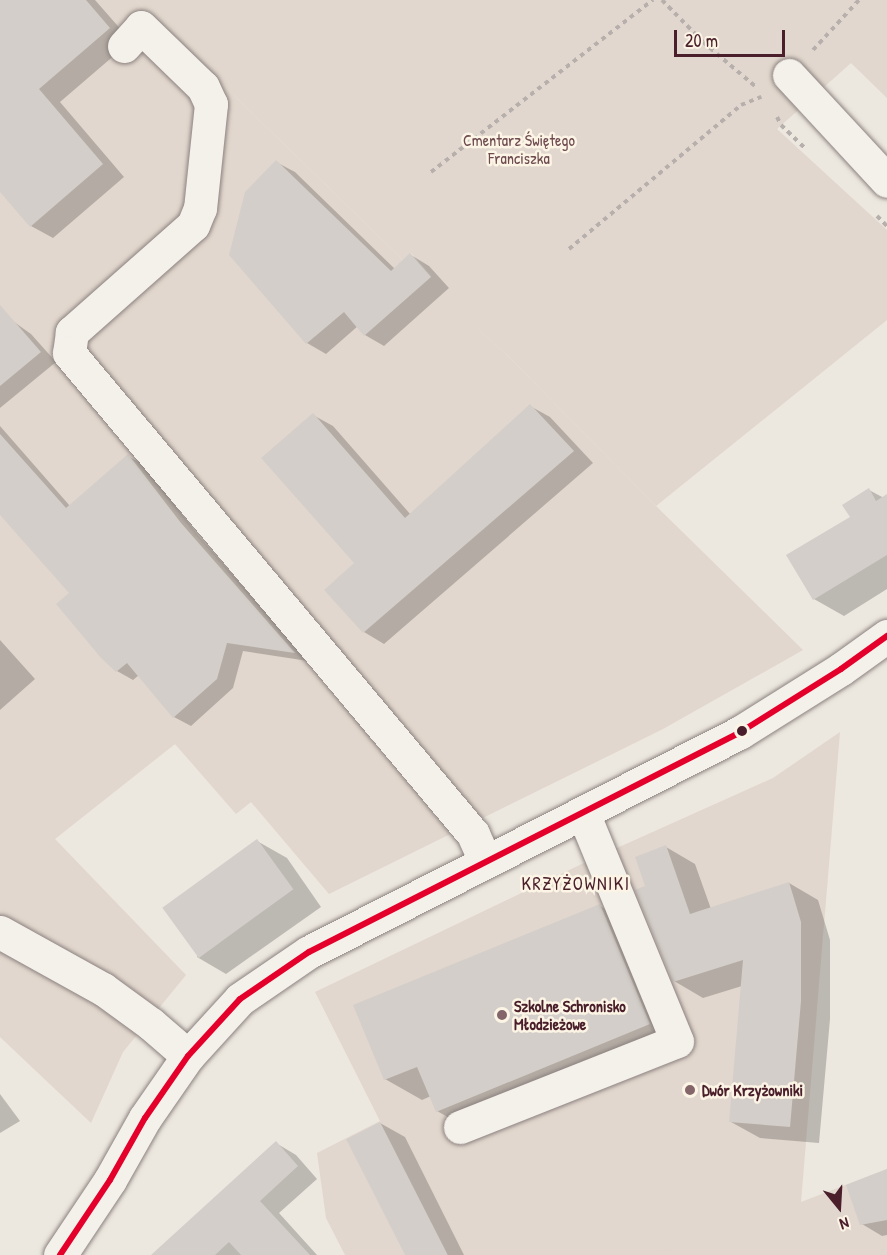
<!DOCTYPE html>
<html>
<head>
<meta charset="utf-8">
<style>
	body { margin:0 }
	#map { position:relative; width:887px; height:1255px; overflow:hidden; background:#ece7df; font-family:"Patrick Hand",sans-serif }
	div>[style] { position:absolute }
	.built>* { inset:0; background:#e2d7ce }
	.green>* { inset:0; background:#e1d7ce }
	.shadow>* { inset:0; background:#0003 }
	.building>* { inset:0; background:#d3cec9; transform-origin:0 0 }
	.path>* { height:4px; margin-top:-2px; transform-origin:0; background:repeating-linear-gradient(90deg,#b6afac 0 4.5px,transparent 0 9px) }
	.roads { filter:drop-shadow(0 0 2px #8b817f) drop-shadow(0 0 2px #8b817f) }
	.minor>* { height:33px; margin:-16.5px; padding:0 16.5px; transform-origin:16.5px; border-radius:16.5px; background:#f4f0ea }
	.bus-1>* { height:6px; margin:-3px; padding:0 3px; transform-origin:3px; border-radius:3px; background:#e4002b }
	.dots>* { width:16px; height:16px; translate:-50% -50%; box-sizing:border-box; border:3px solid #fcf5e5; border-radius:50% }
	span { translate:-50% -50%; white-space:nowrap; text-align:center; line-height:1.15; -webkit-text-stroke:5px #fcf5e5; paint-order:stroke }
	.park-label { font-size:16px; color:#6e4a50 }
	.poi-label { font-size:16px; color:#4a1f2b; font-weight:700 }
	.left { translate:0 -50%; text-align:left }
	.neighbourhood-label { font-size:18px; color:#4a1f2b; letter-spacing:1.5px }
	.north { position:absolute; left:809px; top:1177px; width:60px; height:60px; -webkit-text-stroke:4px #fcf5e5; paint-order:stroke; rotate:162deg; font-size:16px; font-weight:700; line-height:24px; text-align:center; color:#4a1f2b }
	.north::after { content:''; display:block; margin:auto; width:21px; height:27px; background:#4a1f2b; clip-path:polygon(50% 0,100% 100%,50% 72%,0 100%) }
	.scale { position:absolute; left:674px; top:30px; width:111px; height:27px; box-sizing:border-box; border:3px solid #4a1f2b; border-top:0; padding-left:8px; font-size:18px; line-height:21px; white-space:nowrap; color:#4a1f2b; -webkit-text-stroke:4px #fcf5e5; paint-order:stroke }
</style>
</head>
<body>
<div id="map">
	<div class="built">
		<div style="clip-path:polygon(0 0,136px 0,403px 260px,410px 253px,431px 277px,426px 282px,507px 355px,656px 506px,803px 650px,663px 729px,329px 894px,251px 802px,236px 814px,175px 744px,55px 839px,186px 975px,123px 1052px,91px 1123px,0 1037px)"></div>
		<div style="clip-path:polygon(840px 732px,801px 1202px,887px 1169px,887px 1255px,345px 1255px,326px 1218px,317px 1153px,380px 1121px,315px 992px,588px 861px,773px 778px)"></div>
	</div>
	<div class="green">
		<div style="clip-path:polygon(136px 0,887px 0,887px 98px,851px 63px,777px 129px,887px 230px,887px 320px,656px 506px,507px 355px,425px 282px,431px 276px,411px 253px,403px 260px)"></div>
		<div style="clip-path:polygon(808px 775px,832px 811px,820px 937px,793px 868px,701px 896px,674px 833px,770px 798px)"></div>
		<div style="clip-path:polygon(640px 1089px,700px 1236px,655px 1255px,504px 1255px,459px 1161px)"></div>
	</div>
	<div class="shadow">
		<div style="clip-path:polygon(0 0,95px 0,131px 41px,60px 102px,124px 177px,53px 238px,31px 226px,0 190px)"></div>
		<div style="clip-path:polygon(276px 162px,295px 172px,395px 269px,411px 255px,429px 266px,449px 288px,384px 346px,365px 335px,358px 326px,326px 354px,307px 343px,231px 254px)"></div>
		<div style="clip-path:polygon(0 312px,31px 334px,56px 362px,0 408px)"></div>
		<div style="clip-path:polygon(530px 406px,550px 417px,593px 463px,384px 644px,364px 632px,356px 563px,313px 415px,333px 426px,411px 515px)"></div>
		<div style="clip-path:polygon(0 426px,70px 506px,128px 456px,144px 465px,197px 534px,308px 661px,243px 651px,233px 688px,191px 726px,174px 717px,139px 675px,133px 680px,117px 671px,71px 593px,0 512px)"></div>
		<div style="clip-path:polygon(869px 490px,884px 498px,887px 496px,887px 589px,844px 616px,814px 599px)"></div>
		<div style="clip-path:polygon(0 640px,35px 679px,0 710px)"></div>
		<div style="clip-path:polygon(257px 841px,287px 858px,321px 907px,226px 974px,197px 957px)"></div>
		<div style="clip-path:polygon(666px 847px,695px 864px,711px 909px,789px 883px,818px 900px,830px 940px,830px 1019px,819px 1143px,760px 1138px,731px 1122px,742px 986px,703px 998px,674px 981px,647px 887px)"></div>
		<div style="clip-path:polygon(600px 906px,637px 927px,686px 1045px,474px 1132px,437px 1111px,431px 1096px,422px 1100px,385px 1079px)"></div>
		<div style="clip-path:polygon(0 1094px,20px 1121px,0 1133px)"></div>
		<div style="clip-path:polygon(380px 1123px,405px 1137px,464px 1255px,407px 1255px)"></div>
		<div style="clip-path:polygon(276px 1143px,296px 1155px,317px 1179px,279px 1213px,317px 1255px,174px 1255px)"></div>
		<div style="clip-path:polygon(887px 1170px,887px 1235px,882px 1236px,862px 1224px)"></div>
	</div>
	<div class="building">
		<div style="clip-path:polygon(0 0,86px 0,110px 28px,39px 89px,103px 164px,30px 227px,0 192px)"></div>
		<div style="clip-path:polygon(276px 160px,391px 271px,410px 253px,431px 277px,364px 336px,344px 312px,306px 344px,229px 255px,245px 192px)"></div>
		<div style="clip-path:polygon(0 305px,41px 352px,0 386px)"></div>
		<div style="clip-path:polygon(530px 404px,574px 451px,363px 633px,324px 590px,354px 563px,261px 458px,313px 413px,405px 518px)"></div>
		<div style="clip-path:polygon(0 434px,66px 508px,128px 454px,181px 523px,295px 653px,227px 643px,217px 679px,173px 718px,127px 663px,116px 672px,101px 658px,56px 604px,69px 593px,0 515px)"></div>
		<div style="clip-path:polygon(869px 488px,876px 501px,887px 494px,887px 555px,813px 600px,786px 555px,850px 517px,842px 505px)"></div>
		<div style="left:257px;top:839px;width:62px;height:117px;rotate:54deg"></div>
		<div style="clip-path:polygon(666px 845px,690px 914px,789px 882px,801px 922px,801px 1001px,790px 1127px,729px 1122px,743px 960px,673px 982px,635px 890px,645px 886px,635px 857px)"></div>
		<div style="clip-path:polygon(600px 904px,650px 1024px,436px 1112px,417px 1067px,384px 1080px,353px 1005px)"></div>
		<div style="left:380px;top:1122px;width:149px;height:38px;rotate:63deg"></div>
		<div style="clip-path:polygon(276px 1141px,298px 1166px,260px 1201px,310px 1255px,241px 1255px,229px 1242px,215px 1255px,151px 1255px)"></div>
		<div style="clip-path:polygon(887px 1169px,887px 1220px,860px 1225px,846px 1185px)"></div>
	</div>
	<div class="path">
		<div style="left:662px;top:0;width:59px;rotate:45.7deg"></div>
		<div style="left:703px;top:42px;width:70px;rotate:40.3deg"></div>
		<div style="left:813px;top:50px;width:68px;rotate:-47.4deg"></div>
		<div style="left:777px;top:117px;width:9px;rotate:63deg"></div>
		<div style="left:781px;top:125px;width:32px;rotate:44deg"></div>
		<div style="left:431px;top:172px;width:281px;rotate:-37.8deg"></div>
		<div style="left:877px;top:216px;width:14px;rotate:45deg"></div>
		<div style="left:569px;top:249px;width:224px;rotate:-39.9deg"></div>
		<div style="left:741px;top:105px;width:22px;rotate:-22deg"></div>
	</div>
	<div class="roads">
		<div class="minor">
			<div style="left:124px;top:46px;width:25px;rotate:-48deg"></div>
			<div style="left:141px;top:27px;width:86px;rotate:44.1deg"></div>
			<div style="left:203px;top:87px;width:19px;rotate:65deg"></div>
			<div style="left:211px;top:104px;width:105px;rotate:96deg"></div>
			<div style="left:200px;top:208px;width:18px;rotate:112deg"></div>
			<div style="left:193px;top:225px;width:162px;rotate:138.5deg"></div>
			<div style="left:72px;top:332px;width:21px;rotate:98deg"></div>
			<div style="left:69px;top:353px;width:628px;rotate:49.97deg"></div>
			<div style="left:473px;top:834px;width:30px;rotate:66deg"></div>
			<div style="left:789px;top:75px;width:144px;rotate:47.2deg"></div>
			<div style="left:0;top:932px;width:118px;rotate:29deg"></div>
			<div style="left:103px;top:989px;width:59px;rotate:36.1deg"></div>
			<div style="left:151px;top:1024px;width:49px;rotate:40.9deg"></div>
			<div style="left:460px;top:1127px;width:233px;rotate:-21.6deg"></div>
			<div style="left:677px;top:1041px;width:247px;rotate:-112.4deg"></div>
			<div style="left:60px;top:1255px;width:90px;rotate:-56.3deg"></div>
			<div style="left:110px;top:1180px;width:71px;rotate:-60.6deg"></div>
			<div style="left:145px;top:1118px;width:75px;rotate:-55.3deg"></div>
			<div style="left:188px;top:1056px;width:77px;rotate:-47.6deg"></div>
			<div style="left:240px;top:999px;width:83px;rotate:-34.3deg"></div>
			<div style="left:309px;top:952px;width:483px;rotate:-27deg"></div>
			<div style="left:739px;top:733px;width:120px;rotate:-32.1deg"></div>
			<div style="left:841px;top:669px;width:57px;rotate:-35.7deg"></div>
		</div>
	</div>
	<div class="bus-1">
		<div style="left:60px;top:1255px;width:90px;rotate:-56.3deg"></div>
		<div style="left:110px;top:1180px;width:71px;rotate:-60.6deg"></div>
		<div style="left:145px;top:1118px;width:75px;rotate:-55.3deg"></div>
		<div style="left:188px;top:1056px;width:77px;rotate:-47.6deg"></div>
		<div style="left:240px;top:999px;width:83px;rotate:-34.3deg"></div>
		<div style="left:309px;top:952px;width:483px;rotate:-27deg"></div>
		<div style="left:739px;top:733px;width:120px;rotate:-32.1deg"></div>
		<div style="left:841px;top:669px;width:57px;rotate:-35.7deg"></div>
	</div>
	<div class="dots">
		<div style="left:742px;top:731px;background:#4a1f2b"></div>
		<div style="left:502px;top:1015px;background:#83656a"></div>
		<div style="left:690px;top:1090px;background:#83656a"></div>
	</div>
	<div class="park-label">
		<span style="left:519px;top:149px">Cmentarz Świętego<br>Franciszka</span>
	</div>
	<div class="poi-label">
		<span class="left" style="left:514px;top:1015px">Szkolne Schronisko<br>Młodzieżowe</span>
		<span class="left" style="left:702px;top:1090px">Dwór Krzyżowniki</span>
	</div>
	<div class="neighbourhood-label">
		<span style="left:576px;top:884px">KRZYŻOWNIKI</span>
	</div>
	<div class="north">N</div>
	<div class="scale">20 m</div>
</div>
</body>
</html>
